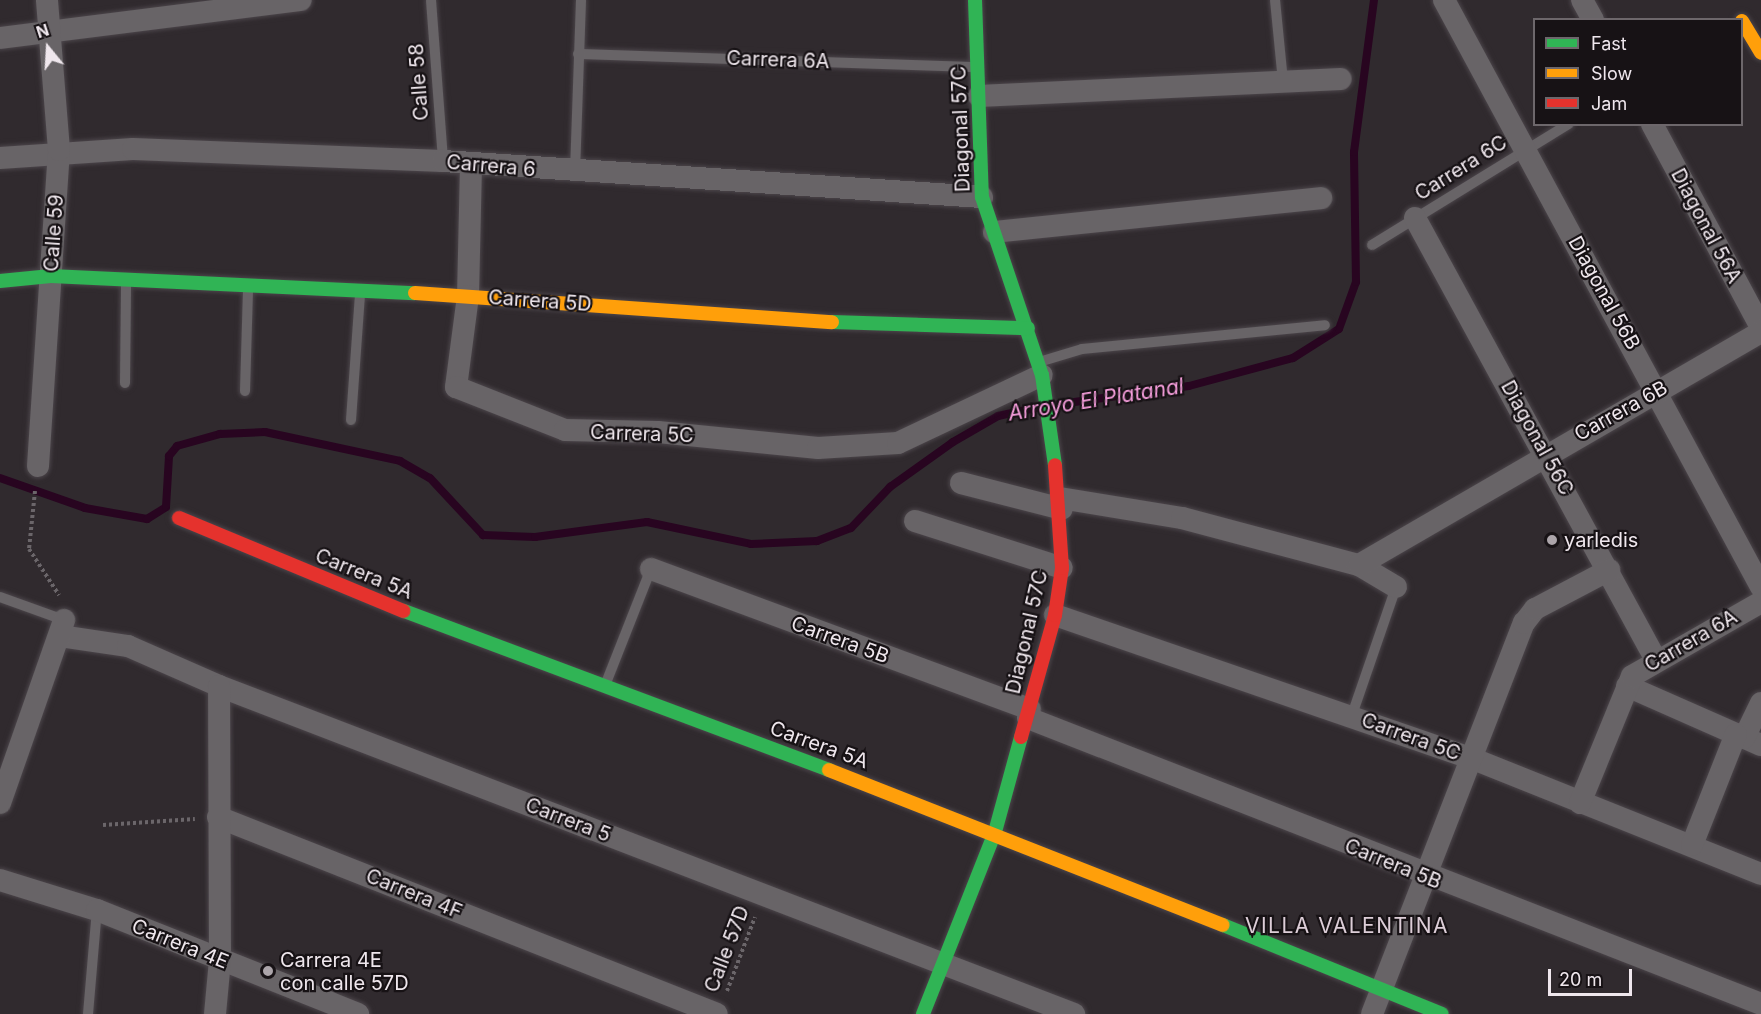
<!DOCTYPE html>
<html>
<head>
<meta charset="utf-8">
<style>
	body { margin:0 }
	#map { position:relative; width:1761px; height:1014px; overflow:hidden; background:#302a2e; font-family:Inter,sans-serif }
	div>[style] { position:absolute }
	.stream>* { height:8px; margin:-4px; padding:0 4px; transform-origin:4px; border-radius:4px; background:#280520 }
	.path>* { height:4px; margin-top:-2px; transform-origin:0; background:repeating-linear-gradient(90deg,#6b666a 0 3px,transparent 0 6px) }
	.roads { filter:drop-shadow(0 0 2px #4b454a) drop-shadow(0 0 2px #4b454a) }
	.lane>* { height:10px; margin:-5px; padding:0 5px; transform-origin:5px; border-radius:5px; background:#686467 }
	.street>* { height:22px; margin:-11px; padding:0 11px; transform-origin:11px; border-radius:11px; background:#686467 }
	.fast>* { height:14px; margin:-7px; padding:0 7px; transform-origin:7px; border-radius:7px; background:#30b455 }
	.slow>* { height:14px; margin:-7px; padding:0 7px; transform-origin:7px; border-radius:7px; background:#ff9f0a }
	.jam>* { height:14px; margin:-7px; padding:0 7px; transform-origin:7px; border-radius:7px; background:#e5322d }
	.dots>* { width:16px; height:16px; translate:-50% -50%; box-sizing:border-box; border:3px solid #171215; border-radius:50% }
	span { translate:-50% -50%; white-space:nowrap; text-align:center; line-height:1.15; -webkit-text-stroke:4.5px #171215; paint-order:stroke }
	.street-label { font-size:20px; color:#efe7ed }
	.poi-label { font-size:20px; color:#efe7ed }
	.left { translate:0 -50%; text-align:left }
	.water-label { font-size:21px; color:#f59ddb; font-style:italic }
	.neighbourhood-label { font-size:21px; color:#ddced8; letter-spacing:1.5px }
	.legend { position:absolute; left:1533px; top:18px; width:210px; height:108px; box-sizing:border-box; background:#171215; border:2px solid #6d676b; margin:0; padding:8px 10px; list-style:none; font-size:18px; color:#efe7ed }
	.legend li { display:flex; align-items:center; gap:12px; height:30px }
	.legend b { width:30px; border:2px solid #6d676b }
	.north { position:absolute; left:18px; top:18px; width:60px; height:60px; -webkit-text-stroke:4px #171215; paint-order:stroke; rotate:342deg; font-size:16px; font-weight:700; line-height:24px; text-align:center; color:#efe7ed }
	.north::after { content:''; display:block; margin:auto; width:21px; height:27px; background:#efe7ed; clip-path:polygon(50% 0,100% 100%,50% 72%,0 100%) }
	.scale { position:absolute; left:1548px; top:969px; width:84px; height:27px; box-sizing:border-box; border:3px solid #efe7ed; border-top:0; padding-left:8px; font-size:18px; line-height:21px; white-space:nowrap; color:#efe7ed; -webkit-text-stroke:4px #171215; paint-order:stroke }
</style>
</head>
<body>
<div id="map">
	<div class="stream">
		<div style="left:1053px;top:405px;width:137px;rotate:-8deg"></div>
		<div style="left:1189px;top:386px;width:108px;rotate:-15.1deg"></div>
		<div style="left:1293px;top:358px;width:54px;rotate:-32.2deg"></div>
		<div style="left:1339px;top:329px;width:50px;rotate:-70.1deg"></div>
		<div style="left:1356px;top:282px;width:130px;rotate:-90.9deg"></div>
		<div style="left:1354px;top:152px;width:153px;rotate:-82.5deg"></div>
		<div style="left:0;top:478px;width:90px;rotate:19.4deg"></div>
		<div style="left:85px;top:508px;width:63px;rotate:10.1deg"></div>
		<div style="left:147px;top:519px;width:22px;rotate:-32deg"></div>
		<div style="left:166px;top:507px;width:51px;rotate:-86.6deg"></div>
		<div style="left:169px;top:456px;width:13px;rotate:-51deg"></div>
		<div style="left:177px;top:446px;width:45px;rotate:-15.6deg"></div>
		<div style="left:220px;top:434px;width:45px;rotate:-2.5deg"></div>
		<div style="left:265px;top:432px;width:138px;rotate:12.1deg"></div>
		<div style="left:400px;top:461px;width:34px;rotate:30deg"></div>
		<div style="left:430px;top:478px;width:78px;rotate:47.1deg"></div>
		<div style="left:483px;top:535px;width:52px;rotate:2.2deg"></div>
		<div style="left:535px;top:537px;width:113px;rotate:-7.6deg"></div>
		<div style="left:647px;top:522px;width:106px;rotate:11.9deg"></div>
		<div style="left:751px;top:544px;width:66px;rotate:-2.6deg"></div>
		<div style="left:817px;top:541px;width:36px;rotate:-21deg"></div>
		<div style="left:851px;top:528px;width:57px;rotate:-46.4deg"></div>
		<div style="left:890px;top:487px;width:77px;rotate:-35.5deg"></div>
		<div style="left:953px;top:442px;width:52px;rotate:-30deg"></div>
		<div style="left:998px;top:416px;width:43px;rotate:-12.1deg"></div>
	</div>
	<div class="path">
		<div style="left:35px;top:491px;width:58px;rotate:95.9deg"></div>
		<div style="left:29px;top:549px;width:55px;rotate:56.9deg"></div>
		<div style="left:103px;top:825px;width:92px;rotate:-3.7deg"></div>
		<div style="left:727px;top:991px;width:79px;rotate:-69.3deg"></div>
	</div>
	<div class="roads">
		<div class="lane">
			<div style="left:431px;top:0;width:161px;rotate:85.7deg"></div>
			<div style="left:1275px;top:0;width:81px;rotate:84.4deg"></div>
			<div style="left:578px;top:54px;width:397px;rotate:1.9deg"></div>
			<div style="left:575px;top:172px;width:172px;rotate:-88deg"></div>
			<div style="left:1372px;top:245px;width:231px;rotate:-31.6deg"></div>
			<div style="left:1039px;top:362px;width:45px;rotate:-16.8deg"></div>
			<div style="left:1082px;top:349px;width:244px;rotate:-5.6deg"></div>
			<div style="left:125px;top:383px;width:100px;rotate:-89.4deg"></div>
			<div style="left:245px;top:391px;width:102px;rotate:-88.3deg"></div>
			<div style="left:351px;top:420px;width:126px;rotate:-85.9deg"></div>
			<div style="left:0;top:597px;width:68px;rotate:19.8deg"></div>
			<div style="left:606px;top:683px;width:123px;rotate:-68.5deg"></div>
			<div style="left:1352px;top:715px;width:135px;rotate:-71deg"></div>
			<div style="left:88px;top:1014px;width:104px;rotate:-85.1deg"></div>
		</div>
		<div class="street">
			<div style="left:1444px;top:0;width:667px;rotate:61.63deg"></div>
			<div style="left:1582px;top:0;width:23px;rotate:61deg"></div>
			<div style="left:0;top:38px;width:303px;rotate:-7.2deg"></div>
			<div style="left:979px;top:96px;width:362px;rotate:-2.7deg"></div>
			<div style="left:1652px;top:124px;width:230px;rotate:61.8deg"></div>
			<div style="left:0;top:158px;width:133px;rotate:-3.9deg"></div>
			<div style="left:133px;top:149px;width:310px;rotate:2.2deg"></div>
			<div style="left:443px;top:161px;width:540px;rotate:3.82deg"></div>
			<div style="left:471px;top:165px;width:131px;rotate:91.3deg"></div>
			<div style="left:468px;top:296px;width:92px;rotate:97.5deg"></div>
			<div style="left:456px;top:387px;width:117px;rotate:21.5deg"></div>
			<div style="left:565px;top:430px;width:93px;rotate:1.2deg"></div>
			<div style="left:658px;top:432px;width:161px;rotate:5.7deg"></div>
			<div style="left:818px;top:448px;width:80px;rotate:-3.6deg"></div>
			<div style="left:898px;top:443px;width:159px;rotate:-25.3deg"></div>
			<div style="left:1415px;top:218px;width:503px;rotate:61.4deg"></div>
			<div style="left:994px;top:232px;width:329px;rotate:-5.9deg"></div>
			<div style="left:38px;top:466px;width:317px;rotate:-86.2deg"></div>
			<div style="left:59px;top:150px;width:150px;rotate:-94.6deg"></div>
			<div style="left:961px;top:483px;width:104px;rotate:14.4deg"></div>
			<div style="left:1060px;top:498px;width:124px;rotate:9.3deg"></div>
			<div style="left:1182px;top:518px;width:183px;rotate:14.9deg"></div>
			<div style="left:1359px;top:565px;width:43px;rotate:30.7deg"></div>
			<div style="left:915px;top:521px;width:154px;rotate:17.7deg"></div>
			<div style="left:1359px;top:565px;width:465px;rotate:-30.1deg"></div>
			<div style="left:651px;top:569px;width:404px;rotate:20.3deg"></div>
			<div style="left:1055px;top:615px;width:440px;rotate:19deg"></div>
			<div style="left:1471px;top:758px;width:312px;rotate:21.8deg"></div>
			<div style="left:60px;top:636px;width:69px;rotate:8.4deg"></div>
			<div style="left:128px;top:646px;width:99px;rotate:23.7deg"></div>
			<div style="left:219px;top:686px;width:916px;rotate:20.99deg"></div>
			<div style="left:1627px;top:686px;width:146px;rotate:23.8deg"></div>
			<div style="left:1028px;top:718px;width:787px;rotate:21.31deg"></div>
			<div style="left:1744px;top:738px;width:39px;rotate:-64deg"></div>
			<div style="left:0;top:803px;width:194px;rotate:-70.7deg"></div>
			<div style="left:1580px;top:803px;width:137px;rotate:-67.7deg"></div>
			<div style="left:1632px;top:676px;width:149px;rotate:-29.8deg"></div>
			<div style="left:218px;top:817px;width:536px;rotate:21.54deg"></div>
			<div style="left:1692px;top:845px;width:119px;rotate:-68.4deg"></div>
			<div style="left:0;top:880px;width:102px;rotate:17.2deg"></div>
			<div style="left:97px;top:910px;width:281px;rotate:21.7deg"></div>
			<div style="left:215px;top:1014px;width:54px;rotate:-84.7deg"></div>
			<div style="left:220px;top:960px;width:274px;rotate:-90.2deg"></div>
			<div style="left:1372px;top:1014px;width:420px;rotate:-68.8deg"></div>
			<div style="left:1524px;top:623px;width:18px;rotate:-52deg"></div>
			<div style="left:1535px;top:609px;width:84px;rotate:-27.8deg"></div>
		</div>
		<div class="fast">
			<div style="left:975px;top:0;width:197px;rotate:88deg"></div>
			<div style="left:982px;top:197px;width:188px;rotate:71.4deg"></div>
			<div style="left:1042px;top:375px;width:91px;rotate:81.8deg"></div>
			<div style="left:0;top:281px;width:51px;rotate:-5.6deg"></div>
			<div style="left:51px;top:276px;width:364px;rotate:2.7deg"></div>
			<div style="left:832px;top:322px;width:196px;rotate:1.8deg"></div>
			<div style="left:404px;top:611px;width:454px;rotate:20.5deg"></div>
			<div style="left:1223px;top:925px;width:236px;rotate:22.1deg"></div>
			<div style="left:923px;top:1014px;width:196px;rotate:-68.4deg"></div>
			<div style="left:995px;top:832px;width:98px;rotate:-74.7deg"></div>
		</div>
		<div class="slow">
			<div style="left:1742px;top:21px;width:37px;rotate:59deg"></div>
			<div style="left:415px;top:293px;width:418px;rotate:4deg"></div>
			<div style="left:829px;top:770px;width:423px;rotate:21.5deg"></div>
		</div>
		<div class="jam">
			<div style="left:179px;top:518px;width:243px;rotate:22.5deg"></div>
			<div style="left:1021px;top:737px;width:127px;rotate:-74.4deg"></div>
			<div style="left:1055px;top:615px;width:48px;rotate:-81.5deg"></div>
			<div style="left:1062px;top:568px;width:103px;rotate:-93.9deg"></div>
		</div>
	</div>
	<div class="dots">
		<div style="left:1552px;top:540px;background:#aca5aa"></div>
		<div style="left:268px;top:971px;background:#aca5aa"></div>
	</div>
	<div class="street-label">
		<span style="left:778px;top:60px;rotate:2deg">Carrera 6A</span>
		<span style="left:419px;top:82px;rotate:-94deg">Calle 58</span>
		<span style="left:961px;top:129px;rotate:-92deg">Diagonal 57C</span>
		<span style="left:491px;top:166px;rotate:5deg">Carrera 6</span>
		<span style="left:1461px;top:168px;rotate:-32deg">Carrera 6C</span>
		<span style="left:1706px;top:226px;rotate:62deg">Diagonal 56A</span>
		<span style="left:54px;top:233px;rotate:-86deg">Calle 59</span>
		<span style="left:1604px;top:293px;rotate:61deg">Diagonal 56B</span>
		<span style="left:540px;top:301px;rotate:4deg">Carrera 5D</span>
		<span style="left:1621px;top:411px;rotate:-29deg">Carrera 6B</span>
		<span style="left:642px;top:434px;rotate:2deg">Carrera 5C</span>
		<span style="left:1537px;top:438px;rotate:61deg">Diagonal 56C</span>
		<span style="left:364px;top:574px;rotate:22deg">Carrera 5A</span>
		<span style="left:1027px;top:632px;rotate:-77deg">Diagonal 57C</span>
		<span style="left:840px;top:640px;rotate:20deg">Carrera 5B</span>
		<span style="left:1691px;top:641px;rotate:-30deg">Carrera 6A</span>
		<span style="left:1411px;top:737px;rotate:20deg">Carrera 5C</span>
		<span style="left:819px;top:745px;rotate:20deg">Carrera 5A</span>
		<span style="left:568px;top:820px;rotate:21deg">Carrera 5</span>
		<span style="left:1393px;top:864px;rotate:22deg">Carrera 5B</span>
		<span style="left:414px;top:894px;rotate:22deg">Carrera 4F</span>
		<span style="left:180px;top:944px;rotate:22deg">Carrera 4E</span>
		<span style="left:727px;top:949px;rotate:-69deg">Calle 57D</span>
	</div>
	<div class="poi-label">
		<span class="left" style="left:1564px;top:540px">yarledis</span>
		<span class="left" style="left:280px;top:972px">Carrera 4E<br>con calle 57D</span>
	</div>
	<div class="water-label">
		<span style="left:1096px;top:400px;rotate:-9deg">Arroyo El Platanal</span>
	</div>
	<div class="neighbourhood-label">
		<span style="left:1347px;top:926px">VILLA VALENTINA</span>
	</div>
	<ul class="legend">
	<li><b style="height:8px;background:#30b455"></b>Fast</li>
	<li><b style="height:8px;background:#ff9f0a"></b>Slow</li>
	<li><b style="height:8px;background:#e5322d"></b>Jam</li>
	</ul>
	<div class="north">N</div>
	<div class="scale">20 m</div>
</div>
</body>
</html>
